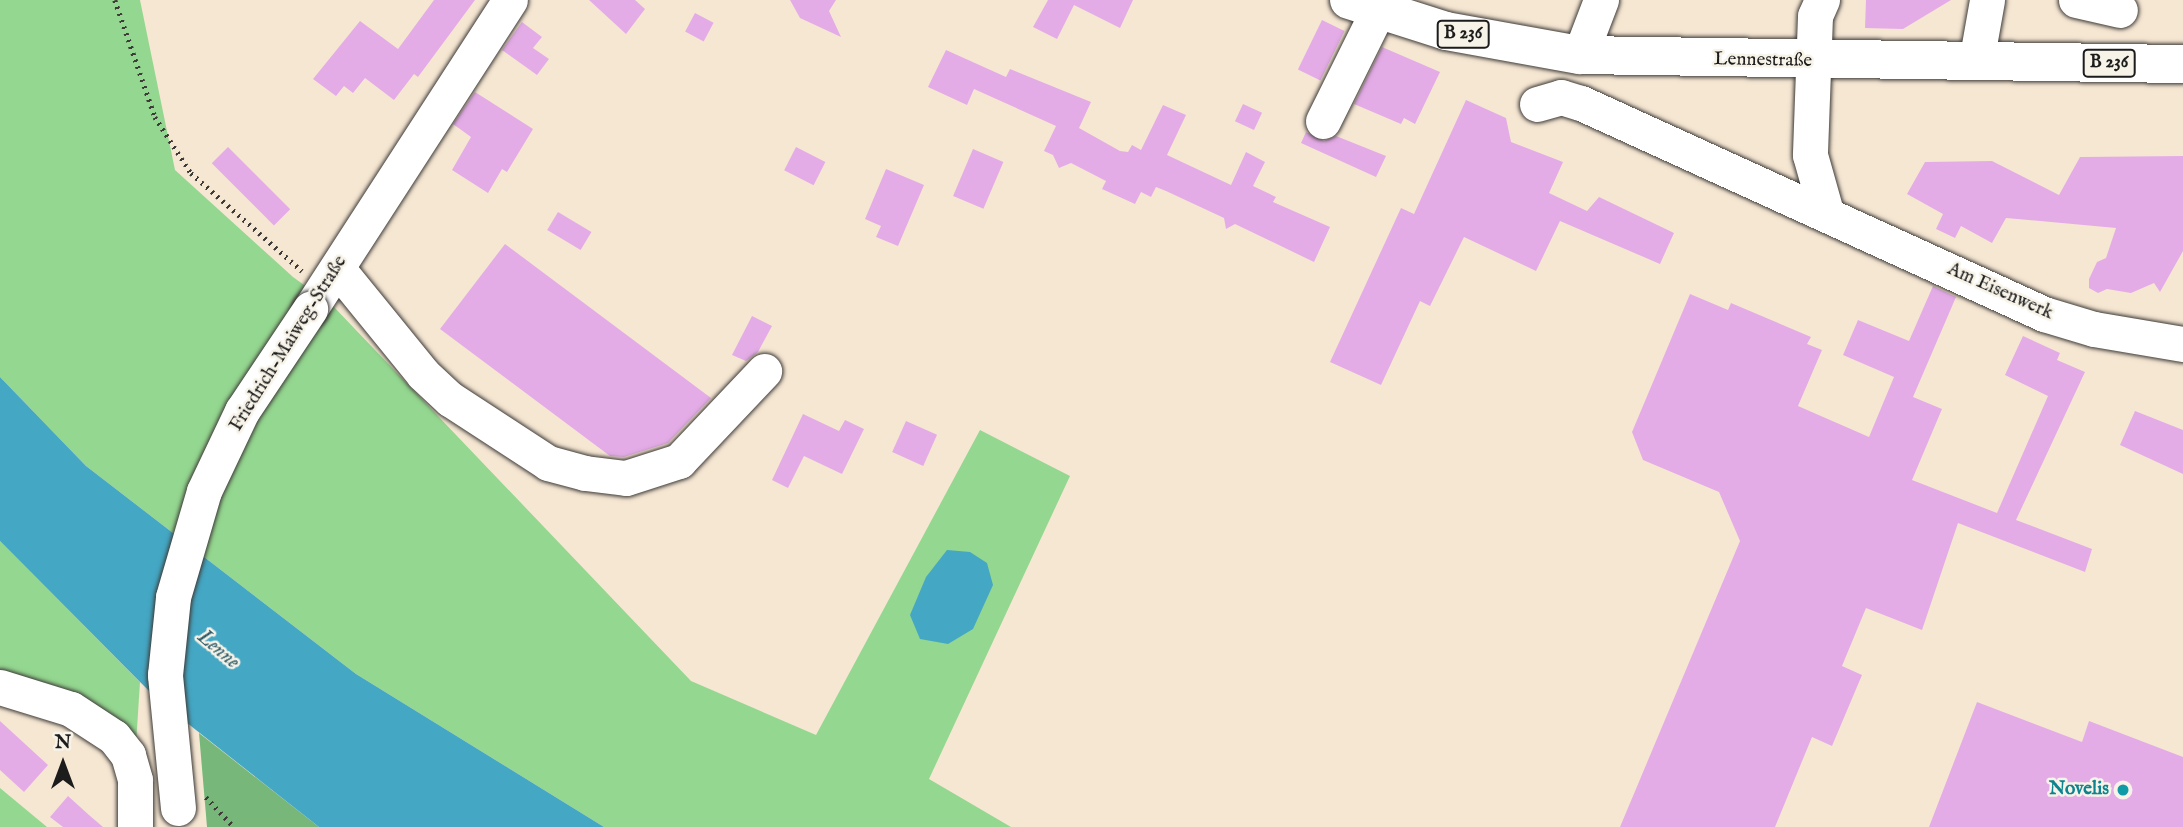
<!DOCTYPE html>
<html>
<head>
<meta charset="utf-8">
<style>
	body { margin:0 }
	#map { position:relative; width:2183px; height:827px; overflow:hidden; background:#f6e7d3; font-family:"IM FELL English",serif }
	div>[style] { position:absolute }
	.green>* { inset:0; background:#94d790 }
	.forest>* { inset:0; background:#77b87a }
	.water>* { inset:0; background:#44a7c4 }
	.building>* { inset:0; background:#e4ace7; transform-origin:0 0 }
	.path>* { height:4.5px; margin-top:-2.25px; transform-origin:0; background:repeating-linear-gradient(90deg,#3d3a37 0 2px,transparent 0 7px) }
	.roads { filter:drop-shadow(0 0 2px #3d3a37) drop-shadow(0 0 2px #3d3a37) }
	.minor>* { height:35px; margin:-17.5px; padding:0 17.5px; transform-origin:17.5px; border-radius:17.5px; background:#fff }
	.major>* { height:38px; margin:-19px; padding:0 19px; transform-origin:19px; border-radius:19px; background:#fff }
	.bridges { filter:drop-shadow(0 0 2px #3d3a37) drop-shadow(0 0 2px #3d3a37) }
	.minor-bridge>* { height:35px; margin:-17.5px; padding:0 17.5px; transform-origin:17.5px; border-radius:17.5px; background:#fff }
	.dots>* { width:19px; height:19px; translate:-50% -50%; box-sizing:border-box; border:4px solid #f7f3e8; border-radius:50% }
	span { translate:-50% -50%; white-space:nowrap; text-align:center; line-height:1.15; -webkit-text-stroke:5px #f7f3e8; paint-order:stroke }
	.shield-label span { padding:2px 5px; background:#f7f3e8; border:2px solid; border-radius:5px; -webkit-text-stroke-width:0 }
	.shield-label { font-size:18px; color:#1c1c1c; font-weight:700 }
	.street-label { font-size:19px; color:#1c1c1c }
	.culture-label { font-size:19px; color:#0d838f; font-weight:700 }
	.right { translate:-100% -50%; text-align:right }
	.water-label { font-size:21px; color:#2e5b68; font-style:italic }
	.north { position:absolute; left:28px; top:729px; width:70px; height:70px; -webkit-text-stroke:5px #f7f3e8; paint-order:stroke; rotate:0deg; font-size:19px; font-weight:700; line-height:28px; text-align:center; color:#1c1c1c }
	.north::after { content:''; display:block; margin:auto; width:24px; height:32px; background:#1c1c1c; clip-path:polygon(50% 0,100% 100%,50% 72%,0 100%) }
</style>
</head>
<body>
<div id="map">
	<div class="green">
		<div style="clip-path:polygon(0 0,140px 0,175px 170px,293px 277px,333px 306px,691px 681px,816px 735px,980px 430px,1070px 476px,929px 779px,1011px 827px,604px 827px,356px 674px,86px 466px,0 377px)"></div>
		<div style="clip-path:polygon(0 541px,140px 682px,136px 744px,0 678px)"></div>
		<div style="clip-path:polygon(0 788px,47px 827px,0 827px)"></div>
	</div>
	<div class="forest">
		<div style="clip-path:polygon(199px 733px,319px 827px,207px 827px)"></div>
	</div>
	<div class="water">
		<div style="clip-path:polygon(0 377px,86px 466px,356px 674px,604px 827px,319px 827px,158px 700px,0 541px)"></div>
		<div style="clip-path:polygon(947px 550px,970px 552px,987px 563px,993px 585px,973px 629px,948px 644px,920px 639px,910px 615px,926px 577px)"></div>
	</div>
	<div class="building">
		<div style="clip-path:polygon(434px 0,475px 0,418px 77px,414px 74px,394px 100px,365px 78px,353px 93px,344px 86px,336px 96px,313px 79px,360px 21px,398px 49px)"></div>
		<div style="clip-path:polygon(589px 0,635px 0,645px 9px,626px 34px)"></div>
		<div style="clip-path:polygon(790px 0,836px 0,829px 11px,841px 37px,800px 18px)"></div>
		<div style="clip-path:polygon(1048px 0,1133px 0,1120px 28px,1074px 5px,1057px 39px,1033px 27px)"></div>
		<div style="clip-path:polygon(1866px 0,1951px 0,1903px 29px,1865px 28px)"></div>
		<div style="left:695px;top:13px;width:21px;height:21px;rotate:28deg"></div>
		<div style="left:1322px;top:20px;width:25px;height:55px;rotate:26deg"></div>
		<div style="clip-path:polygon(522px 22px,542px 37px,533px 48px,549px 59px,537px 75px,502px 50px)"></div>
		<div style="clip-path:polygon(1382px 47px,1440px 72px,1415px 124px,1404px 118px,1401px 124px,1354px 104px)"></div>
		<div style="clip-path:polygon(946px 50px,1006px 77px,1010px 69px,1091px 102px,1079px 128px,1120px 151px,1128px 152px,1132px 145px,1141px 150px,1163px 105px,1186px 115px,1167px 155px,1231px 185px,1246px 152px,1265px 162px,1253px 186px,1276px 197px,1273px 202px,1330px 227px,1314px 262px,1235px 224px,1226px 229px,1224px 218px,1166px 191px,1156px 187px,1151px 197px,1141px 192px,1135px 204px,1102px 189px,1106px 181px,1071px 163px,1059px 168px,1053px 155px,1044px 151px,1056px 126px,974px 89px,967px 105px,928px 87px)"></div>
		<div style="clip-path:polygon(475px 92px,533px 129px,507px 172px,502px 169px,488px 193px,452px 170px,471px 137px,453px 124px)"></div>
		<div style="clip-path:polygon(1466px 100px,1506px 118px,1511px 142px,1563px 162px,1549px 193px,1587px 211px,1599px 197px,1674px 233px,1660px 264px,1560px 221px,1536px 271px,1464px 237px,1430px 306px,1420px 301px,1381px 385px,1330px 362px,1401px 208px,1414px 214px)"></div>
		<div style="left:1243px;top:104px;width:21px;height:19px;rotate:25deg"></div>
		<div style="clip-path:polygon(1306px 132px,1324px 141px,1336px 136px,1386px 156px,1376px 177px,1301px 143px)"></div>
		<div style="left:228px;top:147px;width:88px;height:23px;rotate:45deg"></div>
		<div style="left:796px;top:147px;width:33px;height:26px;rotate:27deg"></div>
		<div style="left:973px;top:149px;width:33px;height:51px;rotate:23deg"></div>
		<div style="clip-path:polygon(2183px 156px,2183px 251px,2160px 292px,2154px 283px,2131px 293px,2107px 289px,2098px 293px,2089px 288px,2089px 279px,2097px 262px,2106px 258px,2116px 228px,2006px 218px,1992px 243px,1961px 226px,1955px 238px,1936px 229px,1943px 214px,1907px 194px,1925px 162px,1992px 161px,2059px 195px,2080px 157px)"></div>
		<div style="clip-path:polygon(886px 169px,924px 185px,898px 246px,876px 237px,881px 226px,865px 219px)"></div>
		<div style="left:558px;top:212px;width:39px;height:21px;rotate:31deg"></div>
		<div style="clip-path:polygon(505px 244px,711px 398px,668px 443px,624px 457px,610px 456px,440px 329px)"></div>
		<div style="clip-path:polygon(1933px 286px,1956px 297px,1913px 397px,1942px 409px,1912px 480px,1997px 513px,2048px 396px,2005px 375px,2023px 336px,2060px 353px,2057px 360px,2085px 372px,2016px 520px,2092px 549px,2085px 572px,1958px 523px,1922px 630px,1866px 608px,1842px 666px,1862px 675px,1832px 746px,1812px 737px,1775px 827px,1620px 827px,1740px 541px,1719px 492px,1643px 460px,1632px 432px,1690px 294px,1728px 310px,1731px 303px,1811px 337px,1807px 344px,1822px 350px,1798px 406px,1869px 437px,1894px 377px,1843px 355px,1858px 320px,1909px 341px)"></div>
		<div style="clip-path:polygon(752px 316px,772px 326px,758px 352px,746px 361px,732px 355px)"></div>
		<div style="clip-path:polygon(2135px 411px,2183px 430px,2183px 474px,2120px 445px)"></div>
		<div style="clip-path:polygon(803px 414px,839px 431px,845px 420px,864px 429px,842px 474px,804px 456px,788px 488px,772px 480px)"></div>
		<div style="left:906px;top:421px;width:34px;height:34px;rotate:24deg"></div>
		<div style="clip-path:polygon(1977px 702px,2082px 742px,2089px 721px,2183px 757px,2183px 827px,1929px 827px)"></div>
		<div style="clip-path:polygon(0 721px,48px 765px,24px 792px,0 770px)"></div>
		<div style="clip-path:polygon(68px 796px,89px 815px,103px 827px,63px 827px,50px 817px)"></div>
	</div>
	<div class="path">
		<div style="left:115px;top:0;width:124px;rotate:71.1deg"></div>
		<div style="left:155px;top:117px;width:67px;rotate:57.3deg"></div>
		<div style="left:191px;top:173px;width:148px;rotate:41.4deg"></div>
		<div style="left:206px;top:797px;width:41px;rotate:47deg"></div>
	</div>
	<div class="roads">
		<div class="minor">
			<div style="left:1822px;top:0;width:17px;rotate:114deg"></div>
			<div style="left:1815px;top:16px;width:139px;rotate:92.1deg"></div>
			<div style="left:1810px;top:155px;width:59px;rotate:74.3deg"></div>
			<div style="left:2076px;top:0;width:45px;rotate:12.8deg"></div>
			<div style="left:1580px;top:55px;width:59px;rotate:-69.1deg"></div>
			<div style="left:1976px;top:62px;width:63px;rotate:-79.9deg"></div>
			<div style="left:1537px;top:104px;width:25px;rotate:-16deg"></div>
			<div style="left:1561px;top:97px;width:21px;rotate:17deg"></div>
			<div style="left:1581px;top:103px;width:509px;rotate:24.5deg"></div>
			<div style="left:2044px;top:314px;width:52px;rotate:16.7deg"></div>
			<div style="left:2094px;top:329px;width:90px;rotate:9.6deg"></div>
			<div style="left:1323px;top:121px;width:124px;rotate:-63.6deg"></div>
			<div style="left:337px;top:268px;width:136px;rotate:50.9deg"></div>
			<div style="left:423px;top:374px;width:37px;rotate:43deg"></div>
			<div style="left:450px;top:399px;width:117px;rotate:33.1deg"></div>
			<div style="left:548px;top:463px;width:38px;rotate:15deg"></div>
			<div style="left:585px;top:473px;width:41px;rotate:7deg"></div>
			<div style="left:626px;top:478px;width:56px;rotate:-17.8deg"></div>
			<div style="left:679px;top:461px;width:124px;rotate:-46.6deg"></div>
			<div style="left:310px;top:309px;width:368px;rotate:-57.1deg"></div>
			<div style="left:0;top:687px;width:74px;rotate:17.2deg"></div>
			<div style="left:71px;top:709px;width:51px;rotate:33.1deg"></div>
			<div style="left:114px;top:737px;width:23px;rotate:52deg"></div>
			<div style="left:128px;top:755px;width:26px;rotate:74deg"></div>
			<div style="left:135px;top:780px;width:47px;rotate:90deg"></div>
		</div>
		<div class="major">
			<div style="left:1349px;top:0;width:102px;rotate:17.7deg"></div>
			<div style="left:1446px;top:31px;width:136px;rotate:10.2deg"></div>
			<div style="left:1580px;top:55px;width:603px;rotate:0.86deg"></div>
		</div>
	</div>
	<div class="bridges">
		<div class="minor-bridge">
			<div style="left:178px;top:808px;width:134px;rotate:-95.6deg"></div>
			<div style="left:165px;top:675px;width:78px;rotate:-84.1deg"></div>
			<div style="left:173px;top:597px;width:110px;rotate:-73.7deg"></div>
			<div style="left:204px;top:491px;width:89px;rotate:-64.6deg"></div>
			<div style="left:242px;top:411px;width:123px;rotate:-56.3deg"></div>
		</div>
	</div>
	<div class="dots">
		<div style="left:2123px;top:790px;background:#0f9aa8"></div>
	</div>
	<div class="shield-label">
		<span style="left:1463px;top:34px">B 236</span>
		<span style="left:2109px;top:63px">B 236</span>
	</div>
	<div class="street-label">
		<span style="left:1763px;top:61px;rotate:1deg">Lennestraße</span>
		<span style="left:2000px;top:292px;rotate:24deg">Am Eisenwerk</span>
		<span style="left:289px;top:344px;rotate:-58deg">Friedrich-Maiweg-Straße</span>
	</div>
	<div class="culture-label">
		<span class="right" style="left:2109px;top:790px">Novelis</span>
	</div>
	<div class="water-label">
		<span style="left:218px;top:650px;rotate:40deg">Lenne</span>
	</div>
	<div class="north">N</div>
</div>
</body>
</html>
